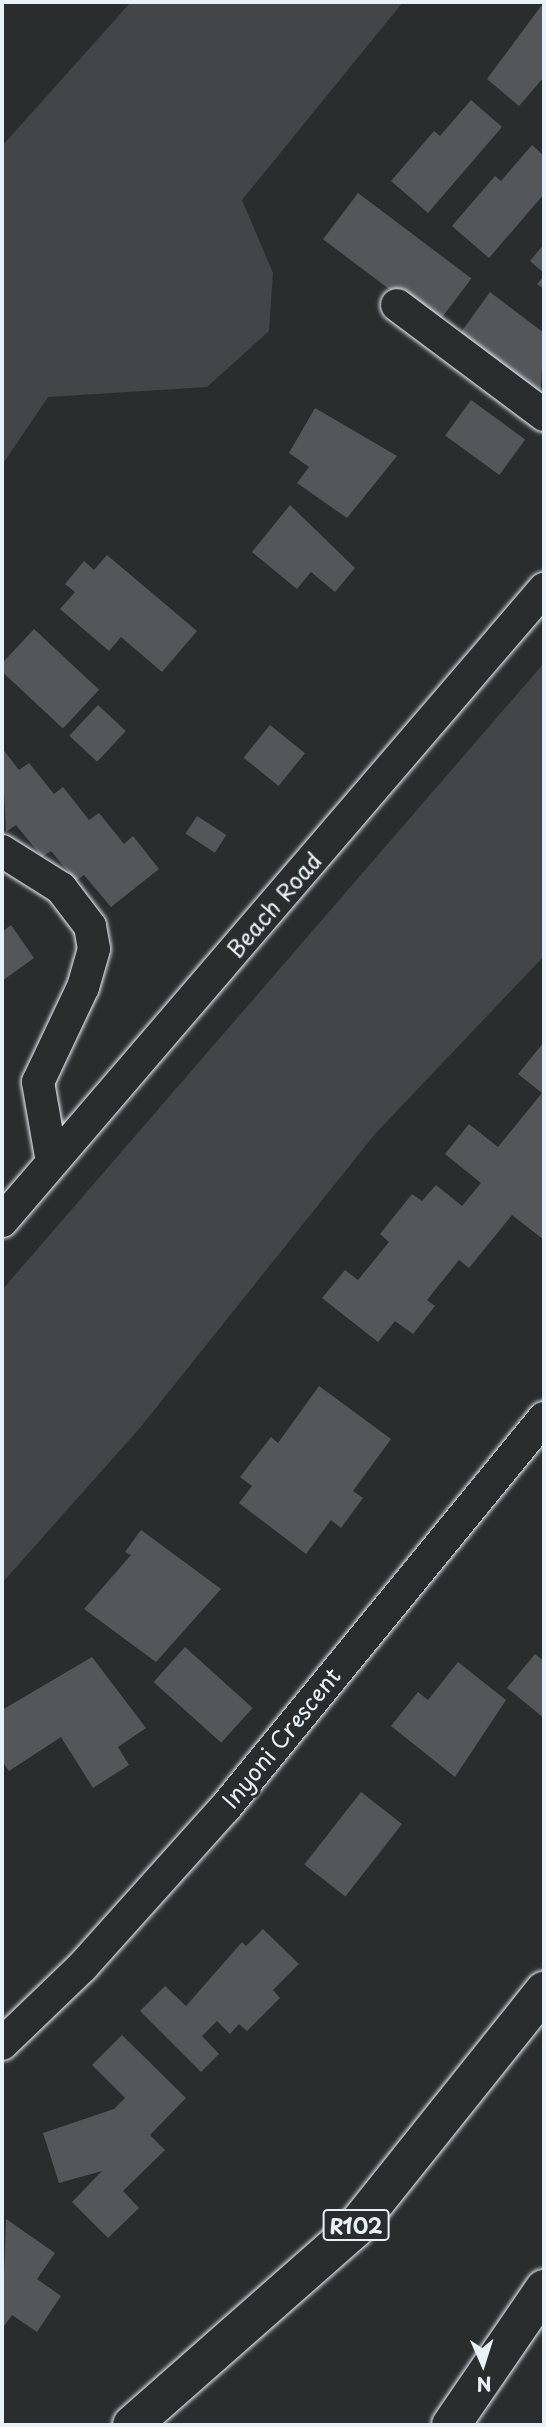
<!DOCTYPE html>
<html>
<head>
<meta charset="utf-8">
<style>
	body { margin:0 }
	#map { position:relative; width:546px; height:2427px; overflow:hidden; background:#2a2d2e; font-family:"Playpen Sans",sans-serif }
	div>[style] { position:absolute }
	.green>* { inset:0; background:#424648 }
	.building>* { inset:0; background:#535759; transform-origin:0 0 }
	.roads { filter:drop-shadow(0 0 2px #e8f1f8) drop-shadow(0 0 2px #e8f1f8) }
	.street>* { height:32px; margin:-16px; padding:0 16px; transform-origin:16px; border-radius:16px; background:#2a2d2e }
	.primary>* { height:38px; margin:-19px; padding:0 19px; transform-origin:19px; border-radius:19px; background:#2a2d2e }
	.highway>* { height:38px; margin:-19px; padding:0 19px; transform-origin:19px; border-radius:19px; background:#2a2d2e }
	span { translate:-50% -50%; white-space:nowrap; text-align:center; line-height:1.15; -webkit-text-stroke:6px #2a2d2e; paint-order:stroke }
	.shield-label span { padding:2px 5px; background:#2a2d2e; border:2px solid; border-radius:5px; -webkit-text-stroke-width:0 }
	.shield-label { font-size:21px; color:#e8f1f8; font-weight:700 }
	.street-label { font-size:23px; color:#e8f1f8 }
	.frame { position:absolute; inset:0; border:4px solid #e8f1f8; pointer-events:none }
	.north { position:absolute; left:448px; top:2329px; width:70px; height:70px; -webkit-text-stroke:5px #2a2d2e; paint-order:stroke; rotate:177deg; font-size:19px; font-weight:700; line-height:28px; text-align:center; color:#e8f1f8 }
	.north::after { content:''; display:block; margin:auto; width:24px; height:32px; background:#e8f1f8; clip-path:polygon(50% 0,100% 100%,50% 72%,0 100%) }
</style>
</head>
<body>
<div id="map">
	<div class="green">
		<div style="clip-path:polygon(131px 2px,403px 2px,242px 200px,273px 273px,269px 331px,207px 387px,48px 397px,2px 465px,2px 146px)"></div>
		<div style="clip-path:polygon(544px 663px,544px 956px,375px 1134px,139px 1429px,2px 1583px,2px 1290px)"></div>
	</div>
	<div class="building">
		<div style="clip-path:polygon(544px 2px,544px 77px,519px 106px,487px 79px)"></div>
		<div style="clip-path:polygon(471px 100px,502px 127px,428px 213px,391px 181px,434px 131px,440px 136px)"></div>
		<div style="clip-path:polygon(532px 145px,544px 156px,544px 194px,489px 258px,452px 226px,495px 176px,501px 181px)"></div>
		<div style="left:358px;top:193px;width:142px;height:58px;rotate:37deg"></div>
		<div style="clip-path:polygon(544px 244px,544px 273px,530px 261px)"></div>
		<div style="clip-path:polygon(544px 276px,544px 289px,537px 284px)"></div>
		<div style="clip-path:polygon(490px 292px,544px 333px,540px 401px,456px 339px)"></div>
		<div style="left:471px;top:400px;width:67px;height:44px;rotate:36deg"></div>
		<div style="clip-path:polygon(315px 408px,397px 456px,347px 518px,297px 483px,309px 467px,289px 453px)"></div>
		<div style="clip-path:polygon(290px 505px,355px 568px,335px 592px,311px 572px,297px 589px,252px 552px)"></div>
		<div style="clip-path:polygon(107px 555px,197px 631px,162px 672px,121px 637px,109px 651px,60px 609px,75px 592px,65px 584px,84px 561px,94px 570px)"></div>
		<div style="left:34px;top:629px;width:89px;height:53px;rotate:43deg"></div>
		<div style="left:98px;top:705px;width:38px;height:42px;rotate:43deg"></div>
		<div style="left:270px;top:725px;width:45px;height:42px;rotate:39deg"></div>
		<div style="clip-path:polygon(2px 748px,19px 770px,29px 763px,54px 794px,63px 787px,89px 820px,99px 813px,124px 844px,133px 836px,159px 869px,111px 907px,84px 875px,76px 881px,51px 851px,42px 857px,16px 825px,6px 832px)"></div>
		<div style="left:197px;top:816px;width:35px;height:21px;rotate:33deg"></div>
		<div style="clip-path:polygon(11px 925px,34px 958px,2px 981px,2px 932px)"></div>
		<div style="clip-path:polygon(544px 1042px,544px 1240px,512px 1215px,469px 1268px,459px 1260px,427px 1300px,435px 1306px,413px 1334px,395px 1321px,378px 1342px,322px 1298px,345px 1270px,358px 1280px,389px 1242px,380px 1234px,412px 1194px,422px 1201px,436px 1185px,462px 1206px,481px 1183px,445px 1154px,469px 1124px,498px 1147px,542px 1093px,518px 1074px)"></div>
		<div style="clip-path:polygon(319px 1386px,391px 1439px,353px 1491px,363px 1498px,341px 1528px,331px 1520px,306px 1554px,239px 1503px,252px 1486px,240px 1477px,271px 1437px,278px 1443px)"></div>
		<div style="clip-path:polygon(141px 1530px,221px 1589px,156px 1662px,84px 1609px,131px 1555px,125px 1552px)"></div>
		<div style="left:185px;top:1647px;width:91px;height:47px;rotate:42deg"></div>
		<div style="clip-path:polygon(535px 1654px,544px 1661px,544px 1718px,507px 1688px)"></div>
		<div style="clip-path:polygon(92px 1657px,146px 1728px,118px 1747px,129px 1765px,93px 1788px,61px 1737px,9px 1771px,2px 1761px,2px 1710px)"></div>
		<div style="clip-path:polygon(458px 1662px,506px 1700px,455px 1777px,391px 1726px,418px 1692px,428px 1700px)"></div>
		<div style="left:361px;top:1792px;width:52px;height:92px;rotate:38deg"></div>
		<div style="clip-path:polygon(263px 1929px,299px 1964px,273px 1990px,280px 1998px,247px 2031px,239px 2024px,230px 2034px,217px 2021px,202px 2036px,219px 2054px,201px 2072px,140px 2011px,165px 1986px,186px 2006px,242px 1942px,246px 1946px)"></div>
		<div style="clip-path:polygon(122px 2035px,186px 2098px,150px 2135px,165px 2150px,123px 2191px,139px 2208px,108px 2238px,72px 2202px,102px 2171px,59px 2183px,43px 2133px,114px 2109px,125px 2098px,92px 2065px)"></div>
		<div style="clip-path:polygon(6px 2219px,55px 2253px,37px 2279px,61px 2296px,37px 2332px,12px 2315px,2px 2329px)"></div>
	</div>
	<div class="roads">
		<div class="street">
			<div style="left:397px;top:305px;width:184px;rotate:36.8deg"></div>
			<div style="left:2px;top:851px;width:70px;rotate:32.1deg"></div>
			<div style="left:61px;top:888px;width:48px;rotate:52.7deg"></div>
			<div style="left:90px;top:926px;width:23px;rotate:80deg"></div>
			<div style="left:94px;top:949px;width:40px;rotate:106deg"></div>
			<div style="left:83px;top:987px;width:105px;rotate:115.3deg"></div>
			<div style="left:38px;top:1082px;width:81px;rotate:80.1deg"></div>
			<div style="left:2px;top:1221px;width:833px;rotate:-49.38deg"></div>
			<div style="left:2px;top:2044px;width:112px;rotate:-43.9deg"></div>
			<div style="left:83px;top:1966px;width:212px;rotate:-48.1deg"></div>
			<div style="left:225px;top:1808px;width:504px;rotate:-50.72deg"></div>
		</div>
		<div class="primary">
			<div style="left:132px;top:2425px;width:296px;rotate:-41.4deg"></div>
			<div style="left:354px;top:2229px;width:305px;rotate:-51.4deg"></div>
		</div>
		<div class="highway">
			<div style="left:451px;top:2425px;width:165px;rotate:-55.6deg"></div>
		</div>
	</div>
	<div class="shield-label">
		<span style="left:356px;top:2225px">R102</span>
	</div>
	<div class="street-label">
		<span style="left:274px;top:905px;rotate:-49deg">Beach Road</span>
		<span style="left:281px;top:1738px;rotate:-51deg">Inyoni Crescent</span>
	</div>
	<div class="frame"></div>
	<div class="north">N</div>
</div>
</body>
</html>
